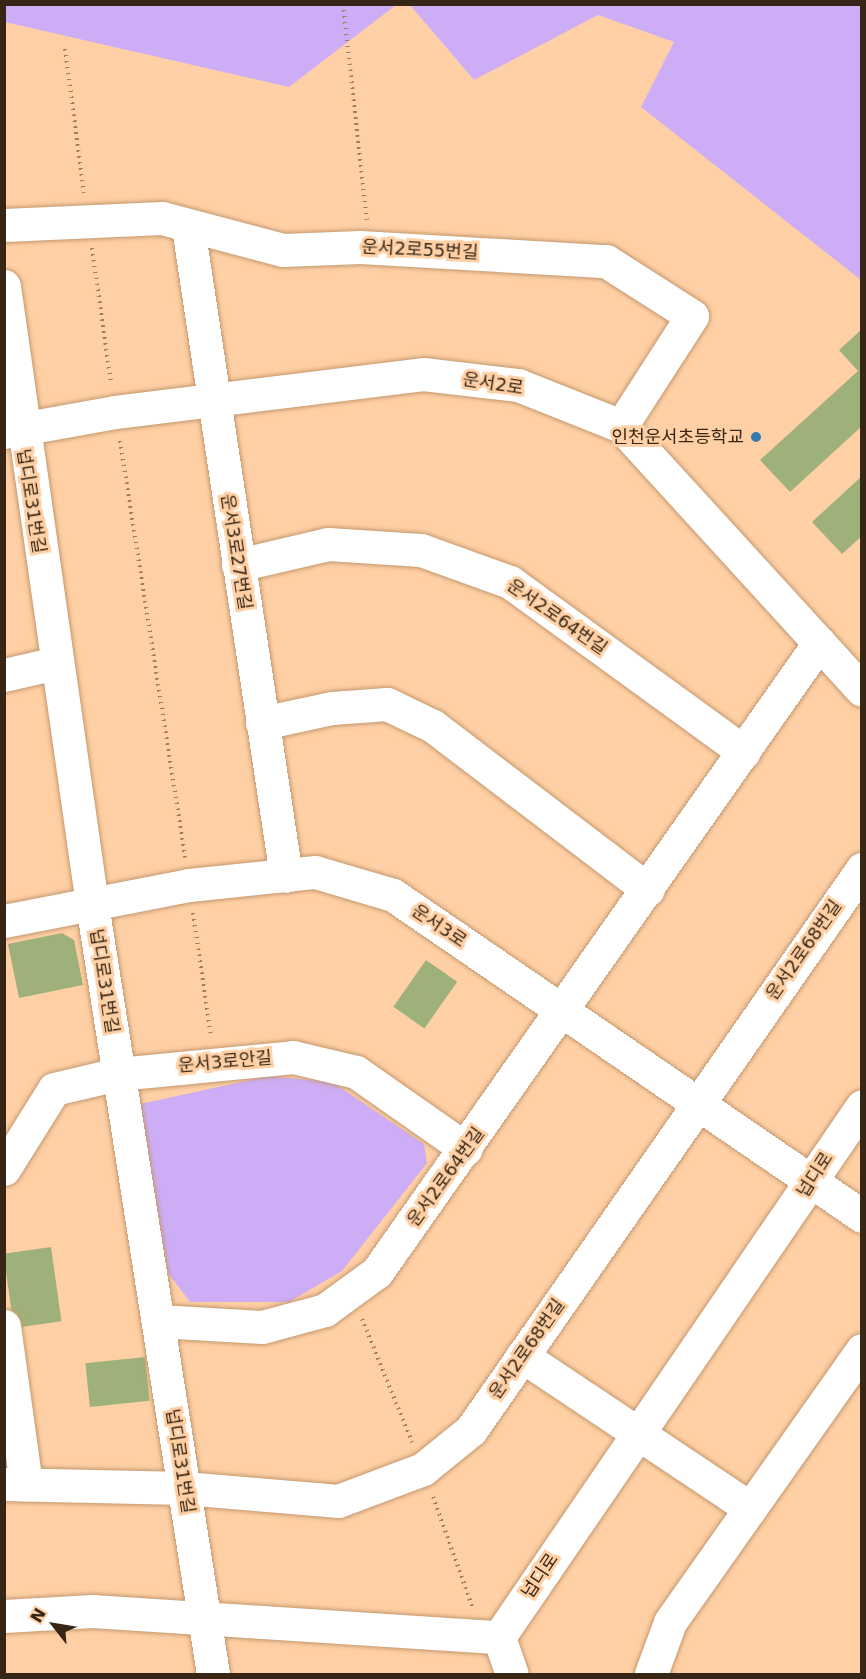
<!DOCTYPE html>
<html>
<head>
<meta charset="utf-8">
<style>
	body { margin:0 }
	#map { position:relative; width:866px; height:1679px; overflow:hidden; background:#ffd0a5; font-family:"DejaVu Sans","Noto Sans KR",sans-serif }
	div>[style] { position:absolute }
	.green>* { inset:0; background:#ceadf7 }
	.building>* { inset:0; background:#9eb17b; transform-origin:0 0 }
	.path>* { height:4px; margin-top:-2px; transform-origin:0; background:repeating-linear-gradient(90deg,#9e7e5f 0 1.5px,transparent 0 6px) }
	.roads { filter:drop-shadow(0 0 2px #c4986f) drop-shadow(0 0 2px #c4986f) }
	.minor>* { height:33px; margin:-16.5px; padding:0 16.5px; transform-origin:16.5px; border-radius:16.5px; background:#fff }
	.dots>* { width:16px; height:16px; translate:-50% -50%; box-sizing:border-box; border:3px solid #ffd0a5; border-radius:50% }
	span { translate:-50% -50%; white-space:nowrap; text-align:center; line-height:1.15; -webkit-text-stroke:6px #ffd0a5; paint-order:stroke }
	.street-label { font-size:18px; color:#372615 }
	.poi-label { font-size:18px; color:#372615 }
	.right { translate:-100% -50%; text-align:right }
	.frame { position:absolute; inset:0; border:6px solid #372615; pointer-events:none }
	.north { position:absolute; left:24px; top:1595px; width:60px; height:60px; -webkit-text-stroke:4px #ffd0a5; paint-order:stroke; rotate:301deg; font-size:16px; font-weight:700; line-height:24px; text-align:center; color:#372615 }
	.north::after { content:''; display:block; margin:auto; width:21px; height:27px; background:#372615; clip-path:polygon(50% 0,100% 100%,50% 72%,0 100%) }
</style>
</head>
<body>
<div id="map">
	<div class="green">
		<div style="clip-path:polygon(5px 4px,396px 4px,396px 5px,289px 87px,5px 22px)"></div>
		<div style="clip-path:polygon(410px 5px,861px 5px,861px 280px,641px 107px,674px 42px,598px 15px,474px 80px)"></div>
		<div style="clip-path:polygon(268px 1076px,332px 1082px,424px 1144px,427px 1163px,342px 1271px,289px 1302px,190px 1302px,168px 1273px,140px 1104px)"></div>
	</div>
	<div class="building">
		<div style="clip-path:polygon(862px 329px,862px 426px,790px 492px,760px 460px,858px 371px,839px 350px)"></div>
		<div style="clip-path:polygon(862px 476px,862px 536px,842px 554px,812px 522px)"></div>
		<div style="clip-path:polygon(62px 933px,74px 940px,83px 985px,19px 998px,8px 944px)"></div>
		<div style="left:426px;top:960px;width:38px;height:57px;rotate:35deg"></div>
		<div style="left:51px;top:1247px;width:75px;height:48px;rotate:82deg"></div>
		<div style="left:145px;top:1357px;width:44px;height:60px;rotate:84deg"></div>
	</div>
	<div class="path">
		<div style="left:343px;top:4px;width:217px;rotate:83.7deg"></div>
		<div style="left:65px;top:49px;width:145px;rotate:82.5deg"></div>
		<div style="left:92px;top:248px;width:136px;rotate:82deg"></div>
		<div style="left:120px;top:441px;width:422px;rotate:81.1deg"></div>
		<div style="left:193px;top:913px;width:124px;rotate:81.7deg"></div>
		<div style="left:362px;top:1319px;width:133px;rotate:67.9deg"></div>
		<div style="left:433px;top:1497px;width:116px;rotate:70.3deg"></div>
	</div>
	<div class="roads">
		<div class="minor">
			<div style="left:4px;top:225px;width:158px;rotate:-2.5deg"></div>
			<div style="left:162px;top:218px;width:125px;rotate:14.8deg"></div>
			<div style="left:283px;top:250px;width:77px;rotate:-2.2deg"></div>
			<div style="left:360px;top:247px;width:246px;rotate:3.3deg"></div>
			<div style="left:606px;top:261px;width:102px;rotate:32.6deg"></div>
			<div style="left:692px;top:316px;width:131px;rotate:122.8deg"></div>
			<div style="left:188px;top:227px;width:656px;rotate:81.41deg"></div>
			<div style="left:4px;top:286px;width:624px;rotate:81.9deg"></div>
			<div style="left:92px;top:904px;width:779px;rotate:81.07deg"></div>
			<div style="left:4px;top:432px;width:113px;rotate:-10.2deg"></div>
			<div style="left:115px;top:412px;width:310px;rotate:-7deg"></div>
			<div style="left:423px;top:374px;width:96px;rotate:6.6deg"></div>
			<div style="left:518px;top:385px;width:111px;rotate:21.7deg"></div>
			<div style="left:621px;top:426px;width:357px;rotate:47.6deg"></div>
			<div style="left:238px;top:565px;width:92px;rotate:-13.1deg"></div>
			<div style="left:328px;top:544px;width:93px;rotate:3.7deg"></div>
			<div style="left:421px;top:550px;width:95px;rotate:19.8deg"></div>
			<div style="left:510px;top:582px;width:289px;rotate:36deg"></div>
			<div style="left:4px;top:675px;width:53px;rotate:-13deg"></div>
			<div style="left:262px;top:723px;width:72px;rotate:-12.1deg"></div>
			<div style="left:332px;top:708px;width:55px;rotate:-4.2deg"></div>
			<div style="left:387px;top:704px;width:51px;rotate:25.6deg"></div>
			<div style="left:433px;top:726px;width:270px;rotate:37.3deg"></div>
			<div style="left:4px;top:921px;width:188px;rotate:-11deg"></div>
			<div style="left:189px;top:885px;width:127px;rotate:-5.9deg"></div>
			<div style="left:315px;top:872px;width:81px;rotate:16.4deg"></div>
			<div style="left:393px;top:895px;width:568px;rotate:34.39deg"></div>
			<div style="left:4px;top:1169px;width:94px;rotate:-58deg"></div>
			<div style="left:54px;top:1089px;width:66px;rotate:-13.2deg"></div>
			<div style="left:118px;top:1074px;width:176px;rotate:-5.5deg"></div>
			<div style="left:293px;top:1057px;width:65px;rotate:13.4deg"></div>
			<div style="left:356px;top:1072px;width:134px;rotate:35deg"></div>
			<div style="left:158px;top:1321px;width:104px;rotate:3.3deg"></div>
			<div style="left:262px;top:1327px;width:65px;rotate:-15.1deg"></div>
			<div style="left:325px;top:1310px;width:64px;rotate:-36.2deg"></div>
			<div style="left:377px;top:1272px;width:769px;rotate:-54.9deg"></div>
			<div style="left:4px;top:1326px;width:160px;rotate:82.1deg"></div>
			<div style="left:522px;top:1356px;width:274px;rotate:33.7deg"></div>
			<div style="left:4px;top:1484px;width:180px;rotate:1.3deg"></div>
			<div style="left:184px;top:1488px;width:155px;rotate:4.8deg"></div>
			<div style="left:338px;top:1501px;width:91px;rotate:-20.6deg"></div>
			<div style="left:423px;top:1469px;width:62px;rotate:-39.1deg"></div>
			<div style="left:471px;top:1430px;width:684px;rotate:-55.12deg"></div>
			<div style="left:4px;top:1616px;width:88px;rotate:-3.3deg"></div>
			<div style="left:92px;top:1611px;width:408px;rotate:3.7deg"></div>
			<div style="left:499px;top:1637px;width:643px;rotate:-55.64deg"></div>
			<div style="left:499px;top:1637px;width:39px;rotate:71deg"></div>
			<div style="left:651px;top:1674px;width:55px;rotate:-69.9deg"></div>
			<div style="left:670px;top:1622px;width:333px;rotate:-54.8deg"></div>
		</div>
	</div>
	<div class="dots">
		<div style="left:756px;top:437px;background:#347aaf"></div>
	</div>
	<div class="street-label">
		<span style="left:420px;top:250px;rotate:3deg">운서2로55번길</span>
		<span style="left:493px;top:384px;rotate:9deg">운서2로</span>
		<span style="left:31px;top:501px;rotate:81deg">넙디로31번길</span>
		<span style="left:236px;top:552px;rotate:81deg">운서3로27번길</span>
		<span style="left:557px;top:617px;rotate:35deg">운서2로64번길</span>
		<span style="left:439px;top:926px;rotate:34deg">운서3로</span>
		<span style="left:804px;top:950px;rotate:-55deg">운서2로68번길</span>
		<span style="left:104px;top:981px;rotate:81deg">넙디로31번길</span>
		<span style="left:225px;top:1062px;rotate:-5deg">운서3로안길</span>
		<span style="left:815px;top:1175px;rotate:-57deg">넙디로</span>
		<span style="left:446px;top:1177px;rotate:-54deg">운서2로64번길</span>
		<span style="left:527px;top:1349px;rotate:-55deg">운서2로68번길</span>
		<span style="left:180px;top:1461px;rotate:81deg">넙디로31번길</span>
		<span style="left:540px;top:1576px;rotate:-56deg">넙디로</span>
	</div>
	<div class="poi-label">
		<span class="right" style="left:744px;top:437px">인천운서초등학교</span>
	</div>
	<div class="frame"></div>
	<div class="north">N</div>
</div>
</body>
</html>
